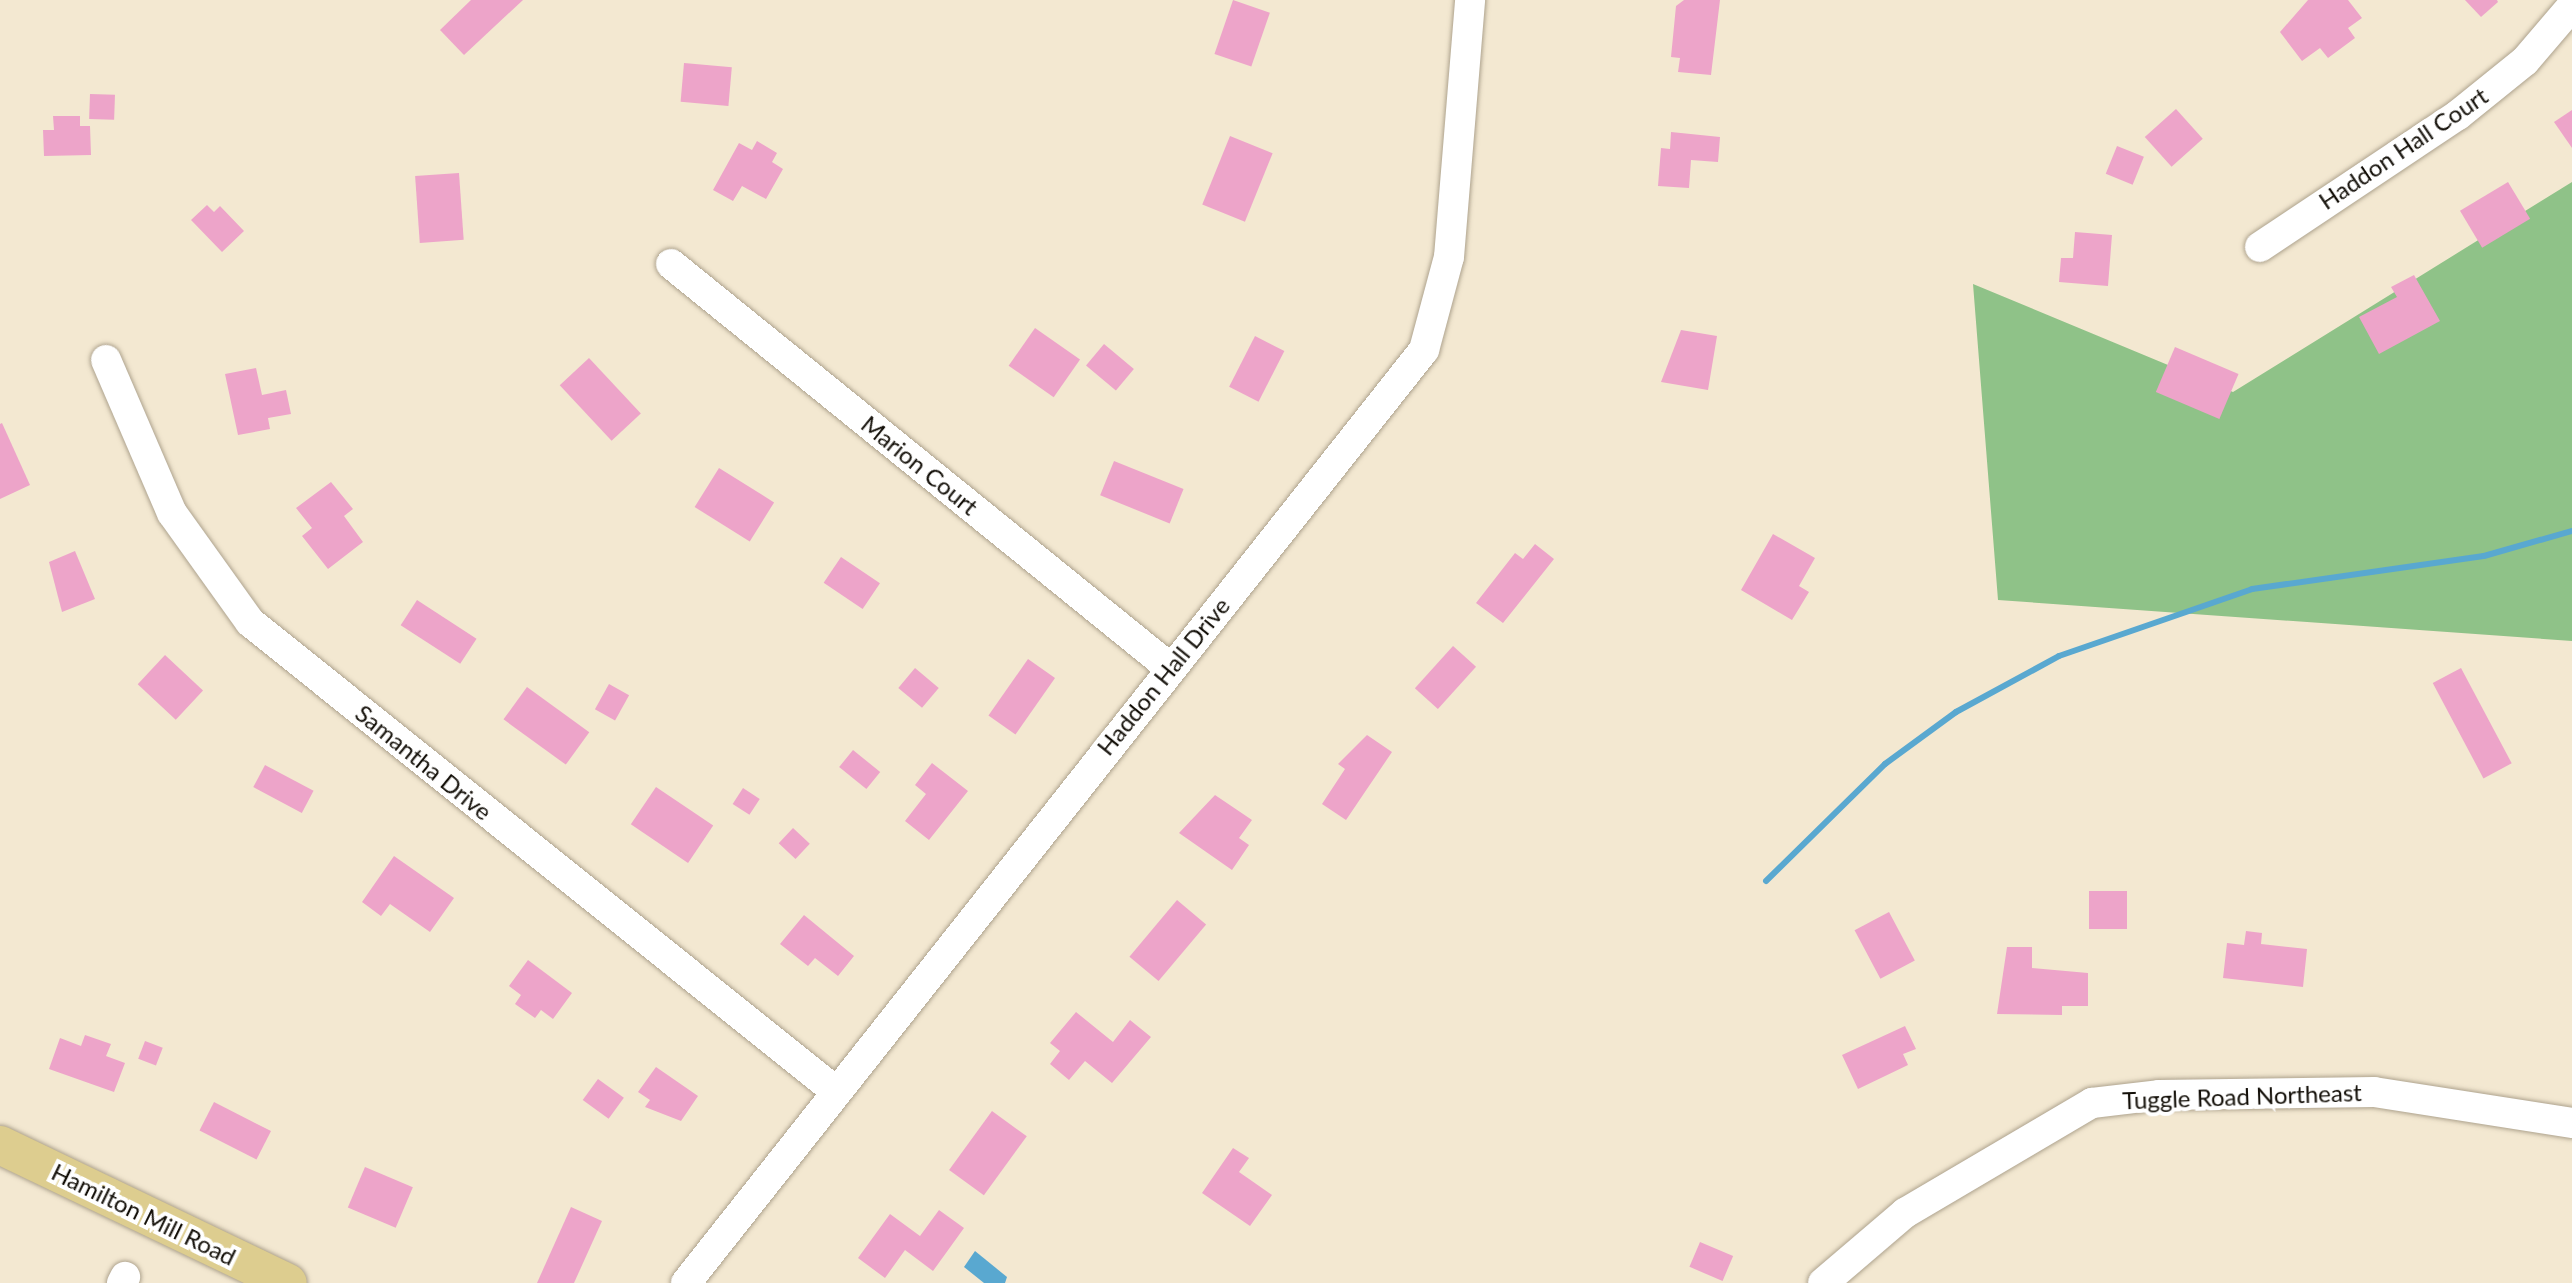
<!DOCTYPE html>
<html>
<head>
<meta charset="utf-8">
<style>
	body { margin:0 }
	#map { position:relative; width:2572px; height:1283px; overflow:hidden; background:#f3e8d1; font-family:Lato,sans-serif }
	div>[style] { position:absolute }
	.forest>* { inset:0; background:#8fc288 }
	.water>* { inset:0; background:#59a8d0 }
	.stream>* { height:6px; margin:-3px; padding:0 3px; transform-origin:3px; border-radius:3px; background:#59a8d0 }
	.building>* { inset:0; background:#eda4c9; transform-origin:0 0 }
	.roads { filter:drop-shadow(0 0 2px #aea38e) drop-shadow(0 0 2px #aea38e) }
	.minor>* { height:30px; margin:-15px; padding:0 15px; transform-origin:15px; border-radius:15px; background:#fff }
	.major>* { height:38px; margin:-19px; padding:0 19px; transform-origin:19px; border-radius:19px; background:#ddcd8f }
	span { translate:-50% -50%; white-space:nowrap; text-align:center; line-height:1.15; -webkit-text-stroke:8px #fff; paint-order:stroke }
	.street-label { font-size:24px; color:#130f08 }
</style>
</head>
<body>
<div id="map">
	<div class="forest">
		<div style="clip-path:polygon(2572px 182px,2572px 641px,1998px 600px,1973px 284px,2233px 392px)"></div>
	</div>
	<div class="water">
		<div style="clip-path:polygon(975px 1251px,1007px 1277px,1005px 1283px,984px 1283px,964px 1267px)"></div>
	</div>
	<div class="stream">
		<div style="left:1766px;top:881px;width:167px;rotate:-44.5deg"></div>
		<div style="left:1885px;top:764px;width:88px;rotate:-36.2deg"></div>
		<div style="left:1956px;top:712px;width:117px;rotate:-28.5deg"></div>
		<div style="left:2059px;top:656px;width:204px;rotate:-19.1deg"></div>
		<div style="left:2252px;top:589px;width:234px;rotate:-8.1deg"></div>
		<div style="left:2484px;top:556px;width:91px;rotate:-15.9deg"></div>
	</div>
	<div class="building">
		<div style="clip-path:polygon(471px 0,523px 0,464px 55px,440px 30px)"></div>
		<div style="left:1233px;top:0;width:39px;height:57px;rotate:19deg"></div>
		<div style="clip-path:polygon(1684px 0,1720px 0,1711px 75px,1678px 72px,1680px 58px,1671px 57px,1676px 6px)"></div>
		<div style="clip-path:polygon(2308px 0,2348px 0,2362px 18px,2348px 28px,2355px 38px,2328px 58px,2320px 48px,2302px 61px,2280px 32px)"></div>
		<div style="clip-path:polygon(2465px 0,2497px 0,2498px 2px,2481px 17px)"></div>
		<div style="left:684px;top:63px;width:48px;height:39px;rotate:5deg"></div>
		<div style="left:90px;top:94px;width:25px;height:25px;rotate:2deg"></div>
		<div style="left:2176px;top:109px;width:40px;height:42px;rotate:48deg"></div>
		<div style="clip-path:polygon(2572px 110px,2572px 148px,2554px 122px)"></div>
		<div style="clip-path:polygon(53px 116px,80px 116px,80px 126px,90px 126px,91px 155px,44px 156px,43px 130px,54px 130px)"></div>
		<div style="clip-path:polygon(1671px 132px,1720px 137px,1718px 162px,1691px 160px,1689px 188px,1658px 186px,1661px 148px,1670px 149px)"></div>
		<div style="left:1230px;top:136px;width:46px;height:74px;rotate:22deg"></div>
		<div style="clip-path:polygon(757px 141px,777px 153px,772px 162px,783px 169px,766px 199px,742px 186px,733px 201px,713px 190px,739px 143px,752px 150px)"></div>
		<div style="left:2117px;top:146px;width:29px;height:30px;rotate:22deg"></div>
		<div style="left:459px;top:173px;width:67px;height:44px;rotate:86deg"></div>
		<div style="left:2508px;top:182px;width:43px;height:56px;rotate:59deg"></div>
		<div style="clip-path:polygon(207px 205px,214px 212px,220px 206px,244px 231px,222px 252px,191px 220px)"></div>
		<div style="clip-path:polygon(2075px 232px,2112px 235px,2108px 286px,2059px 282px,2061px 258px,2073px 258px)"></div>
		<div style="clip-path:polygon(2414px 275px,2440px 321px,2379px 354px,2359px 317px,2397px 297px,2391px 287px)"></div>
		<div style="left:1035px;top:328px;width:55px;height:46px;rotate:35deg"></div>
		<div style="clip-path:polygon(1681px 330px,1717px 336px,1708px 390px,1661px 382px)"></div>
		<div style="left:1255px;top:336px;width:33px;height:57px;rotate:27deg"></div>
		<div style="left:1104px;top:344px;width:39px;height:28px;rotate:40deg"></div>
		<div style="left:2175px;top:347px;width:69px;height:49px;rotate:23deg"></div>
		<div style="left:589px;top:358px;width:76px;height:40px;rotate:47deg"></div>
		<div style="clip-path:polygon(256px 368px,262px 395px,286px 390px,291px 414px,268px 418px,270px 429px,238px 435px,225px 374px)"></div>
		<div style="clip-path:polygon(2px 423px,30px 485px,0 499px,0 424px)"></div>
		<div style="left:1114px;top:461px;width:75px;height:37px;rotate:22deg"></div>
		<div style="left:719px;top:468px;width:65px;height:46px;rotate:32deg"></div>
		<div style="clip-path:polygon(331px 482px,353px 509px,344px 516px,363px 542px,328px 569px,302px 536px,312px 528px,296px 508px)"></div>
		<div style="clip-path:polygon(1773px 534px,1815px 558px,1799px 586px,1809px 592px,1792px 620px,1741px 590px)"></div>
		<div style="clip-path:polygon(1535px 544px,1554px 559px,1503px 623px,1476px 603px,1515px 553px,1523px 559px)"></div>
		<div style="clip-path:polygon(75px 551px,95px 599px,62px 612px,49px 562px)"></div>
		<div style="left:841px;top:557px;width:47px;height:31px;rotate:34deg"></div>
		<div style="left:417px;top:600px;width:71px;height:30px;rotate:33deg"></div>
		<div style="left:1453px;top:646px;width:31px;height:57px;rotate:42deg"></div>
		<div style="left:165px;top:655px;width:52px;height:40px;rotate:43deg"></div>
		<div style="left:1028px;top:659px;width:33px;height:69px;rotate:35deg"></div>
		<div style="left:915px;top:668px;width:31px;height:26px;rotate:40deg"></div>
		<div style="left:2461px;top:668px;width:108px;height:32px;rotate:62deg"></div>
		<div style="left:609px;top:684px;width:23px;height:29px;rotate:29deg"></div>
		<div style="left:527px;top:687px;width:77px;height:40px;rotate:36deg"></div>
		<div style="clip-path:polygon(1367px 735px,1392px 752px,1346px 820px,1322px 804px,1345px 769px,1338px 764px)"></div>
		<div style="left:853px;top:750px;width:35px;height:22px;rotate:39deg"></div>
		<div style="clip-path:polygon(932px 763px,968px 791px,929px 840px,905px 821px,926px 794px,915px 785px)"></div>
		<div style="left:265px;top:765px;width:55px;height:25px;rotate:28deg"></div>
		<div style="left:656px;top:787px;width:69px;height:45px;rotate:34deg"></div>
		<div style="left:743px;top:788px;width:20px;height:19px;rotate:33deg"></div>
		<div style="clip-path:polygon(1215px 795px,1252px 820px,1239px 838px,1249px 845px,1232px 870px,1179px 833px)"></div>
		<div style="left:793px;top:828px;width:23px;height:21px;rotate:43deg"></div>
		<div style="clip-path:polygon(394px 856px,454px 898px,430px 932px,390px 904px,381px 916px,362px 902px)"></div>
		<div style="left:2089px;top:891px;width:38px;height:38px"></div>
		<div style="left:1177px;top:900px;width:38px;height:74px;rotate:40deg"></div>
		<div style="left:1889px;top:912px;width:55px;height:39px;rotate:62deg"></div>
		<div style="clip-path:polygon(804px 915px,854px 956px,838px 976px,815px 958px,808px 966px,780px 944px)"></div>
		<div style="clip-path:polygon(2246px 931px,2262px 933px,2261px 944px,2307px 949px,2303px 987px,2223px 978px,2227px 943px,2244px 945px)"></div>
		<div style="clip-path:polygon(2007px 947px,2032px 947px,2032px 968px,2088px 973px,2088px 1006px,2062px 1006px,2062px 1015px,1997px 1014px)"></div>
		<div style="clip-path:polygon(528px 960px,572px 993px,553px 1019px,541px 1010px,535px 1018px,515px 1004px,521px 995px,509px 986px)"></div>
		<div style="clip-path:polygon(1076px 1012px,1113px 1042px,1130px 1020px,1151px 1037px,1112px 1083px,1085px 1061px,1069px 1080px,1050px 1064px,1060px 1051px,1050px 1043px)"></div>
		<div style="clip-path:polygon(1905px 1026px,1916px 1049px,1903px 1054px,1908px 1065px,1858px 1089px,1842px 1055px)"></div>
		<div style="clip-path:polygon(85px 1035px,111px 1044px,106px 1056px,125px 1063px,114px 1092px,49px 1069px,60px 1038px,81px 1046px)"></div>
		<div style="left:145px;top:1041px;width:19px;height:19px;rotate:21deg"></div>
		<div style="clip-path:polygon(656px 1067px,698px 1096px,681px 1121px,645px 1107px,650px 1100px,638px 1092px)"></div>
		<div style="left:598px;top:1079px;width:32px;height:26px;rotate:36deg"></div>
		<div style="left:214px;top:1102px;width:64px;height:32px;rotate:27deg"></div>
		<div style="left:992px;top:1111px;width:43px;height:73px;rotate:36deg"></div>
		<div style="clip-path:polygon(1233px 1148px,1249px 1158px,1239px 1172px,1272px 1195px,1250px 1226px,1202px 1193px)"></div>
		<div style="left:365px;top:1167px;width:52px;height:44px;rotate:23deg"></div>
		<div style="clip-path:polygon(571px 1207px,602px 1221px,574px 1283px,537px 1283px)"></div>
		<div style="clip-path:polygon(939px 1210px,964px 1228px,933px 1271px,905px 1250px,885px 1278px,858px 1258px,890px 1214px,920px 1236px)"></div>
		<div style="left:1700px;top:1242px;width:36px;height:27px;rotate:23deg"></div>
	</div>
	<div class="roads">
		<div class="minor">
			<div style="left:2260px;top:247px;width:238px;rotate:-33.7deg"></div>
			<div style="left:2458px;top:115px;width:86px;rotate:-38.9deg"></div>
			<div style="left:2525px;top:61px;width:72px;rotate:-49.5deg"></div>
			<div style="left:671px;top:264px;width:641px;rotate:38.98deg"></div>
			<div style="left:106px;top:360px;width:167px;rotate:66.7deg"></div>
			<div style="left:172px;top:513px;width:134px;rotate:54.4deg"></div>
			<div style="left:250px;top:622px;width:747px;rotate:38.7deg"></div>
			<div style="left:122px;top:1283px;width:7px;rotate:-63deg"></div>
			<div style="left:686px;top:1283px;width:1190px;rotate:-51.66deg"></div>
			<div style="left:1424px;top:350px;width:96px;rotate:-75deg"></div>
			<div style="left:1449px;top:257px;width:258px;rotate:-85.3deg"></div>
			<div style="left:1823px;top:1283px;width:108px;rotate:-40.5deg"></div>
			<div style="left:1905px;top:1213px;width:217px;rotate:-30.5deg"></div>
			<div style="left:2092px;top:1103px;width:67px;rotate:-6.8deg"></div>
			<div style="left:2159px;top:1095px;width:215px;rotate:-0.8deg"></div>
			<div style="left:2374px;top:1092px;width:200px;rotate:8.9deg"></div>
		</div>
		<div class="major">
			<div style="left:0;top:1145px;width:319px;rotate:25.6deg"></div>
		</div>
	</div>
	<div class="street-label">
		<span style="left:2403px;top:148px;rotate:-34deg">Haddon Hall Court</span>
		<span style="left:920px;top:465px;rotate:39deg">Marion Court</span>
		<span style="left:1163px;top:676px;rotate:-51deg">Haddon Hall Drive</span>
		<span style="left:424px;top:762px;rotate:39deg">Samantha Drive</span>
		<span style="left:2242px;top:1096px;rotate:-2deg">Tuggle Road Northeast</span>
		<span style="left:144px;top:1214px;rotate:26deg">Hamilton Mill Road</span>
	</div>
</div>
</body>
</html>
